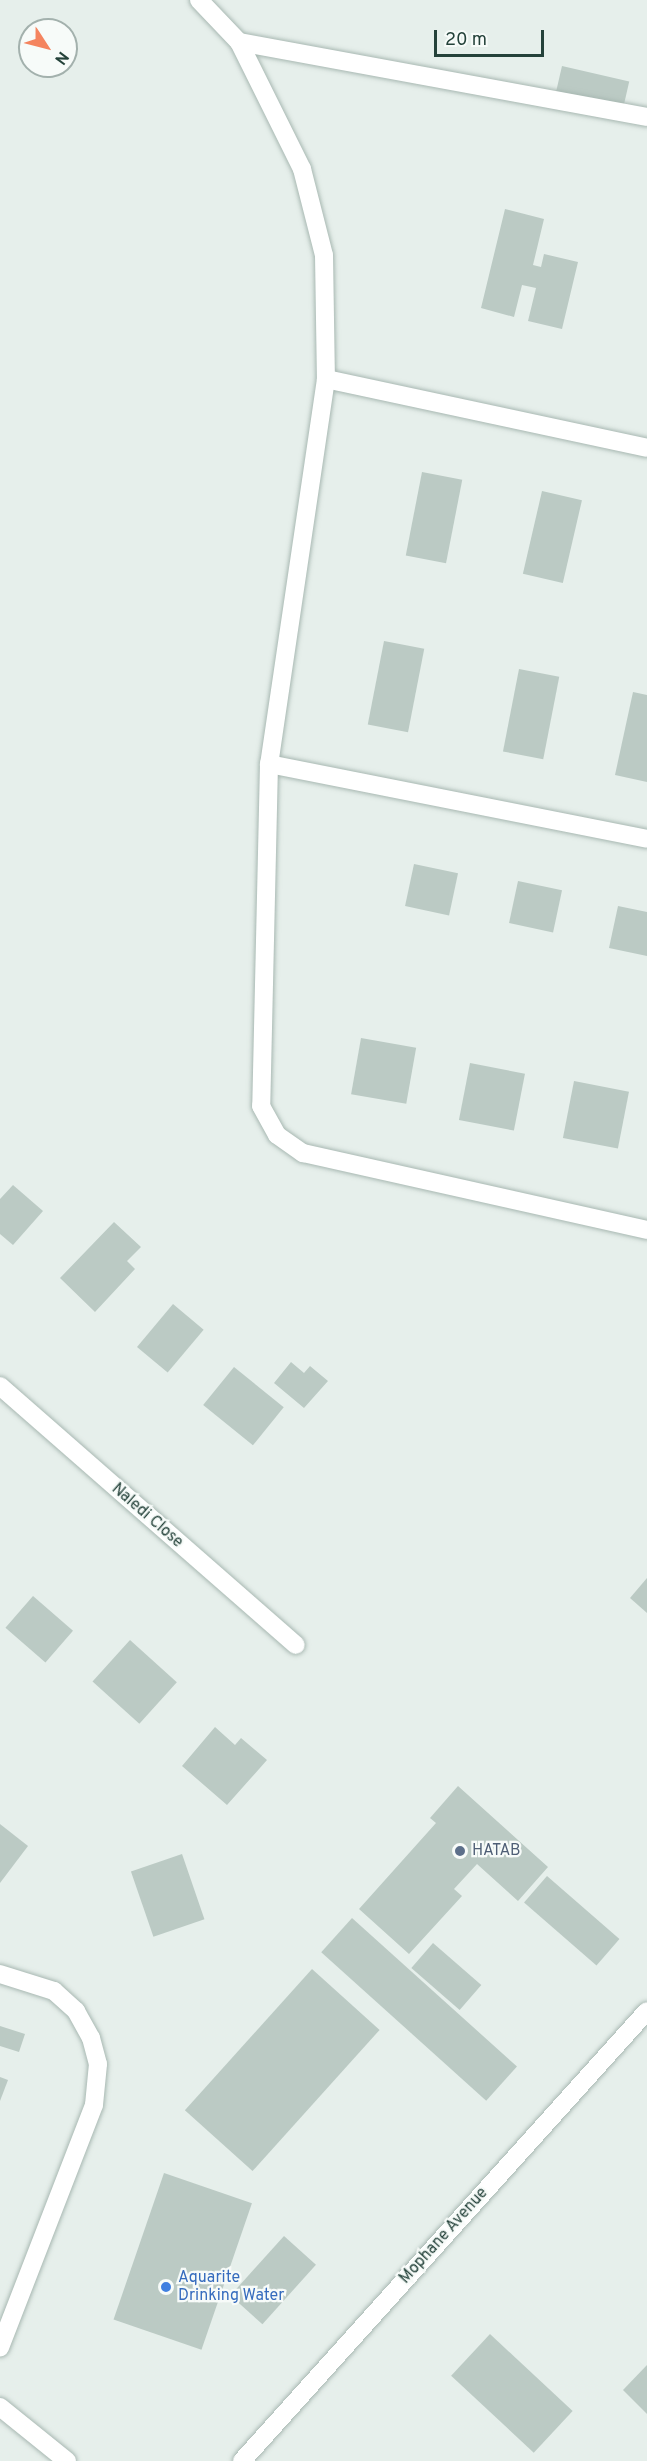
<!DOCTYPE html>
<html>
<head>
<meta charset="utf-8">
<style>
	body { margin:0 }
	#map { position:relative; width:647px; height:2461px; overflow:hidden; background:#e6efeb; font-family:Overpass,sans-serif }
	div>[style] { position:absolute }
	.building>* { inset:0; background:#bbcac4; transform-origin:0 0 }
	.roads { filter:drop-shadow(0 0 2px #a8b8b2) drop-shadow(0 0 2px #a8b8b2) }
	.street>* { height:18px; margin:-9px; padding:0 9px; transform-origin:9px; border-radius:9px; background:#fff }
	.dots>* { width:16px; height:16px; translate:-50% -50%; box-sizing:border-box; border:3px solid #f7fbf9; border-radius:50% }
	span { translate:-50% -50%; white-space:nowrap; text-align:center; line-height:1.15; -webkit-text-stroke:4.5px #f7fbf9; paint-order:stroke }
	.street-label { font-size:16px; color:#24423a }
	.service-label { font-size:16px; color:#4e5e75 }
	.left { translate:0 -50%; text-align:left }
	.shop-label { font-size:16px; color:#366cbe }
	.north { position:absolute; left:18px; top:18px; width:60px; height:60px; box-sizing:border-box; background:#f7fbf9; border:2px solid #a3b1ad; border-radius:50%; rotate:126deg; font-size:16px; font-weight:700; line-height:24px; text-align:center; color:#24423a }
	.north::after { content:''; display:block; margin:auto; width:21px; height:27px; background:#f4845f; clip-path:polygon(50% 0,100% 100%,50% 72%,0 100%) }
	.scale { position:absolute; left:434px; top:30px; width:110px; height:27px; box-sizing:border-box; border:3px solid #24423a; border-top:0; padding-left:8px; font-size:18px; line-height:21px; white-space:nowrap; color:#24423a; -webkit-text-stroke:4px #f7fbf9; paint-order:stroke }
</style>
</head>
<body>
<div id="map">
	<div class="building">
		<div style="left:562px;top:66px;width:69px;height:32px;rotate:13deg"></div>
		<div style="clip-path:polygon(505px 209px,544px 219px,533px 265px,541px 267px,544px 254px,578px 262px,562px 329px,528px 321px,536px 288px,522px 285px,514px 317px,481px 308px)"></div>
		<div style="left:422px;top:472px;width:41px;height:85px;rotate:11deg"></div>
		<div style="left:542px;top:491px;width:41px;height:85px;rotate:13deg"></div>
		<div style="left:384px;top:641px;width:41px;height:85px;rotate:11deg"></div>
		<div style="left:519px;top:669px;width:41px;height:84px;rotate:11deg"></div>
		<div style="clip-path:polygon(633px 692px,647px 695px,647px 782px,615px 775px)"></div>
		<div style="left:414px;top:864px;width:45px;height:43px;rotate:12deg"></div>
		<div style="left:518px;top:881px;width:45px;height:43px;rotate:12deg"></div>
		<div style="clip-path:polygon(618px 906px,647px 912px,647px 956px,609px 948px)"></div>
		<div style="left:361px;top:1038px;width:56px;height:57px;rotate:10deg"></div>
		<div style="left:470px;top:1063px;width:56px;height:58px;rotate:11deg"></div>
		<div style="left:574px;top:1081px;width:56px;height:58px;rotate:11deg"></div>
		<div style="clip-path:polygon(13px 1185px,43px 1211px,13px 1245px,0 1234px,0 1199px)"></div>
		<div style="clip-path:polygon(114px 1222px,141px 1247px,127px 1261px,135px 1269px,95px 1312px,60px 1278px)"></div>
		<div style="left:173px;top:1304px;width:40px;height:56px;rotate:40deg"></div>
		<div style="clip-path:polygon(291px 1362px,304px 1373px,310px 1366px,328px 1381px,304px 1408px,274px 1383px)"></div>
		<div style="left:234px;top:1367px;width:64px;height:49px;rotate:39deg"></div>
		<div style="clip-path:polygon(647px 1578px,647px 1613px,630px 1598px)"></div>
		<div style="left:33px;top:1596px;width:53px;height:42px;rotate:41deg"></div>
		<div style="left:130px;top:1640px;width:63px;height:56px;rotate:42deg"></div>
		<div style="clip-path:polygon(215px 1727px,235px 1745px,241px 1738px,267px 1760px,227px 1805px,182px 1766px)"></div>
		<div style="clip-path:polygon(458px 1786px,548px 1867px,518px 1901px,477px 1864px,454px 1889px,462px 1896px,409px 1954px,359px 1909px,436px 1823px,430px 1818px)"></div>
		<div style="clip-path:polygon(0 1824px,28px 1846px,0 1883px)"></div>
		<div style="left:182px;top:1854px;width:69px;height:54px;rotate:71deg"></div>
		<div style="left:547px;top:1876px;width:96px;height:35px;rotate:41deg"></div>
		<div style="left:352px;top:1918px;width:222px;height:46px;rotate:42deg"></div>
		<div style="left:433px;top:1943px;width:64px;height:33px;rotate:41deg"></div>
		<div style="left:312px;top:1969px;width:91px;height:190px;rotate:42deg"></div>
		<div style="clip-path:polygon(0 2026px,25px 2034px,19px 2052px,0 2046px)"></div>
		<div style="clip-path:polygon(0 2077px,8px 2080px,0 2101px)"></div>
		<div style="left:164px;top:2173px;width:93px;height:155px;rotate:19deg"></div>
		<div style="left:284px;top:2236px;width:43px;height:80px;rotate:42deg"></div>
		<div style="left:490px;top:2334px;width:113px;height:57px;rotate:43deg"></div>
		<div style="clip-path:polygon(647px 2365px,647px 2414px,623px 2390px)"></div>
	</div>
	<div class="roads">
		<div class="street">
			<div style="left:199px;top:0;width:58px;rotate:46.4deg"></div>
			<div style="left:239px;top:42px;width:142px;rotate:63.6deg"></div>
			<div style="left:302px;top:169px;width:89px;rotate:75.7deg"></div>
			<div style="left:324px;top:255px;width:124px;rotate:89.1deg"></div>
			<div style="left:326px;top:379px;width:389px;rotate:98.4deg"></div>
			<div style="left:269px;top:764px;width:342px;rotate:91.3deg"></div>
			<div style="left:261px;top:1106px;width:33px;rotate:61deg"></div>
			<div style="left:277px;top:1135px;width:32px;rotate:35deg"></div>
			<div style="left:303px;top:1153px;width:353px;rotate:12.6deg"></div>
			<div style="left:239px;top:42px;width:415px;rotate:10.4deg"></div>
			<div style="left:326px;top:379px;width:328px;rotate:12.1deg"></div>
			<div style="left:269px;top:764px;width:385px;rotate:11.2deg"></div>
			<div style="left:0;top:1386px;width:393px;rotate:41.2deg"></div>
			<div style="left:0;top:1974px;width:57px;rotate:17.5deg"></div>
			<div style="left:54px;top:1991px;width:30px;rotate:42deg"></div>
			<div style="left:76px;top:2011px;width:31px;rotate:61deg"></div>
			<div style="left:91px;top:2038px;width:27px;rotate:75deg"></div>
			<div style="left:98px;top:2064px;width:41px;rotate:95.6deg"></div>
			<div style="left:94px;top:2105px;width:260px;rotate:111.2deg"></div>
			<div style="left:0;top:2407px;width:86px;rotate:38.9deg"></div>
			<div style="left:242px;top:2461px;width:605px;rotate:-48.01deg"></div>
		</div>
	</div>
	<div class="dots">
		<div style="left:460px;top:1851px;background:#5c6f8a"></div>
		<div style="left:166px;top:2287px;background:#3f7fe0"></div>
	</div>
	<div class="street-label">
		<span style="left:147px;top:1516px;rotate:41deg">Naledi Close</span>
		<span style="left:444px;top:2236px;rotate:-48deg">Mophane Avenue</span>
	</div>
	<div class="service-label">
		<span class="left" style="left:472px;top:1851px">HATAB</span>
	</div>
	<div class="shop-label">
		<span class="left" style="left:178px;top:2287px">Aquarite<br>Drinking Water</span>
	</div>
	<div class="north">N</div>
	<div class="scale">20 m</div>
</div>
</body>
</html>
